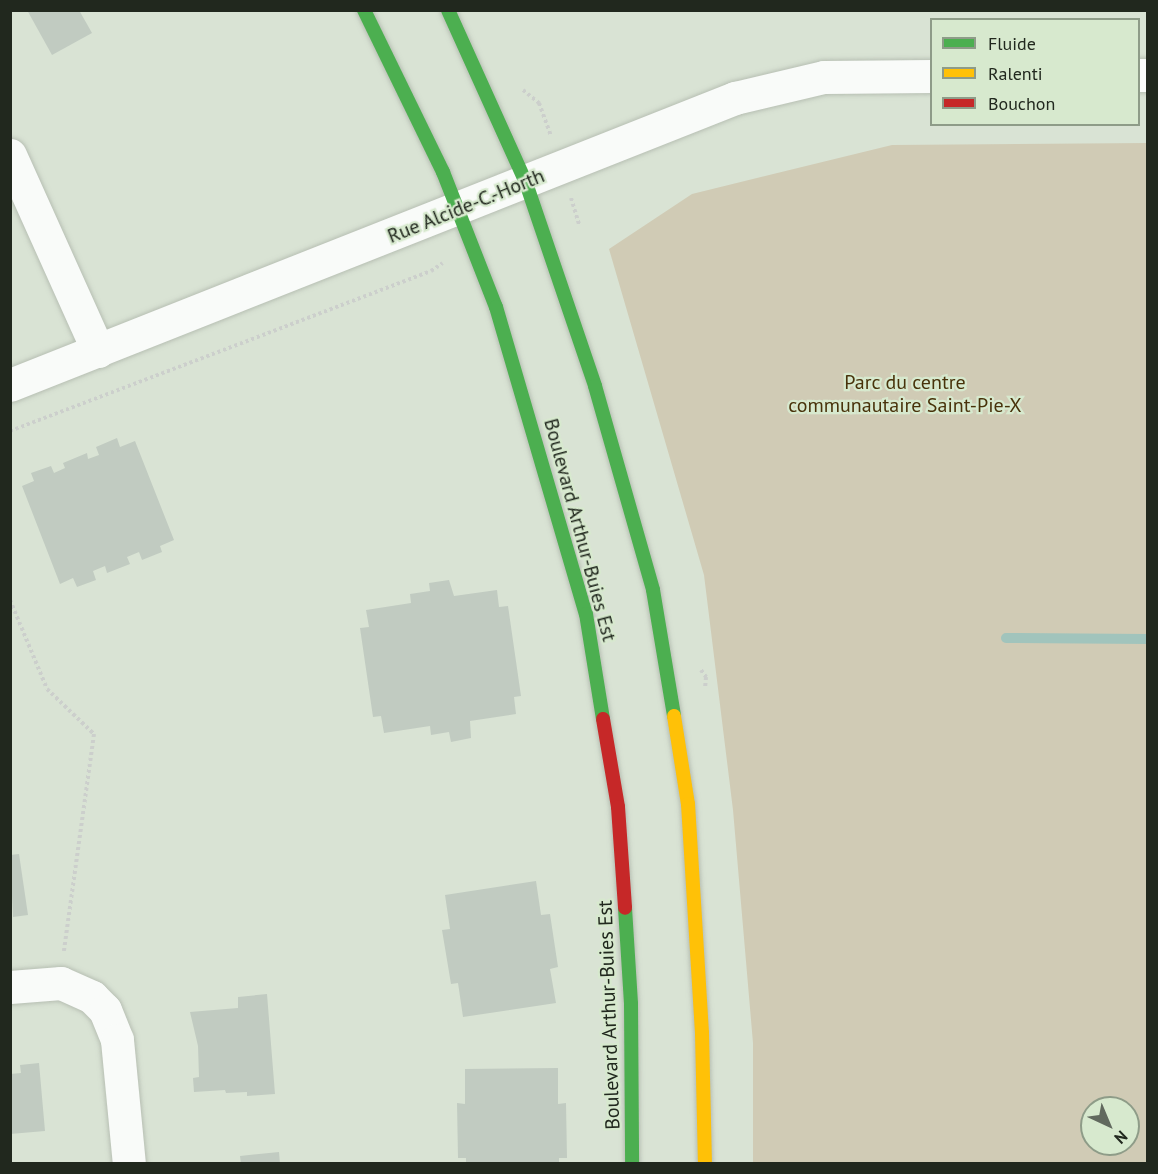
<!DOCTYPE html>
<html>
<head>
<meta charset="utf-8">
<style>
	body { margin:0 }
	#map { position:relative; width:1158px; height:1174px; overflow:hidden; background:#d9e3d4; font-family:"PT Sans",sans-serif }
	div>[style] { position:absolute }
	.green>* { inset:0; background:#d0cbb5 }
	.stream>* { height:10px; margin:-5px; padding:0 5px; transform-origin:5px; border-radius:5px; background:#a1c4bc }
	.building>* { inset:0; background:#c1cbc1 }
	.path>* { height:4px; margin-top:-2px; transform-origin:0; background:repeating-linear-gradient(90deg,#cccfcc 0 3px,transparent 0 6px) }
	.roads { filter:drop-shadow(0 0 2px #b7bfb3) drop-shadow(0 0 2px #b7bfb3) }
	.street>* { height:33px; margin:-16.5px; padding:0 16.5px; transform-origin:16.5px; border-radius:16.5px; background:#f9fbf9 }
	.fast>* { height:14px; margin:-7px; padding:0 7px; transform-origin:7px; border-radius:7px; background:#4caf50 }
	.slow>* { height:14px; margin:-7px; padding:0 7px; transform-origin:7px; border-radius:7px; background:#ffc107 }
	.jam>* { height:14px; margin:-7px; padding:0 7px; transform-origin:7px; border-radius:7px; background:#c62828 }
	span { translate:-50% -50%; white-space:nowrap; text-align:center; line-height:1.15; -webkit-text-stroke:4.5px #d7e9ce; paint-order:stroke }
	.street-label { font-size:20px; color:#21281e }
	.park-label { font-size:20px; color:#48320a }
	.frame { position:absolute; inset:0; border:12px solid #21281e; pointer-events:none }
	.legend { position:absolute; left:930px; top:18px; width:210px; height:108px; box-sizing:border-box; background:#d7e9ce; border:2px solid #8e9c88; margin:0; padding:8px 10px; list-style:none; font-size:18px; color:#21281e }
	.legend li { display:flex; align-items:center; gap:12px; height:30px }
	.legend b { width:30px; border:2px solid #8e9c88 }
	.north { position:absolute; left:1080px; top:1096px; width:60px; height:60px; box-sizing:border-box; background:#d7e9ce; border:2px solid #8e9c88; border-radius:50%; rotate:136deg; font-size:16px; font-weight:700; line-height:24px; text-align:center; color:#21281e }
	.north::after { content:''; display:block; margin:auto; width:21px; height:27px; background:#61695e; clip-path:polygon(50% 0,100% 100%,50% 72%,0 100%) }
</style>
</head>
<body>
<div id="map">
	<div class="green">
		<div style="clip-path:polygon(evenodd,1147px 143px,1147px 1163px,753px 1163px,753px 1043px,733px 810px,704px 575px,609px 249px,692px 194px,892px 145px,1147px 143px,1092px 1108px,1128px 1108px,1128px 1144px,1092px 1144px,1092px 1108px)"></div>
	</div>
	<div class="stream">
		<div style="left:1006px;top:638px;width:142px;rotate:0.4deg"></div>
	</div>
	<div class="building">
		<div style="clip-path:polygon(27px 10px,79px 10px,92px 33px,52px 55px)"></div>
		<div style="clip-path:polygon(117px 438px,120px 447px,135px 441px,174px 540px,160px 546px,162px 552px,142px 560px,139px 552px,127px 557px,130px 564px,107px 573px,105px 566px,93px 571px,96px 580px,77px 587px,73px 578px,60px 584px,22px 486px,34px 481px,31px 473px,51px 466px,54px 473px,65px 468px,63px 463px,87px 453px,88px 459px,99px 455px,96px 447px)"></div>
		<div style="clip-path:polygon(449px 580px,454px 596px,497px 590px,499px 607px,508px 606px,521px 696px,514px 697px,516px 714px,470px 721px,471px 738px,451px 742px,449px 732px,431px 735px,430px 726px,384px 733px,381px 716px,373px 717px,360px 628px,369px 627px,366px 610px,411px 603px,410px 594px,430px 591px,429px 583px)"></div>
		<div style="clip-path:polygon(19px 854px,28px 915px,13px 917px,10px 855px)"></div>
		<div style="clip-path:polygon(536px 881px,541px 915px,550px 914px,558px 967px,550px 969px,556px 1003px,463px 1017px,458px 983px,451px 984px,442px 930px,450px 929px,445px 895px)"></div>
		<div style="clip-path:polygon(267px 994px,275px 1094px,247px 1096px,247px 1092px,226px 1093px,225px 1090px,194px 1092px,193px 1078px,199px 1077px,198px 1046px,190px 1012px,238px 1008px,238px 997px)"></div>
		<div style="clip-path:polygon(39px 1063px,45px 1131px,10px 1134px,10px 1074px,21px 1073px,20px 1065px)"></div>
		<div style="clip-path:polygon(558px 1068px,558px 1104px,566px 1103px,567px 1158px,559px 1158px,559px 1164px,466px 1164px,466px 1158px,458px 1158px,457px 1103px,465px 1104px,465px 1069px)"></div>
		<div style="clip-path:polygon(279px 1152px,280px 1164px,241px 1164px,240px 1156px)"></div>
	</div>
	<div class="path">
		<div style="left:523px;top:90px;width:21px;rotate:39deg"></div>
		<div style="left:539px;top:103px;width:35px;rotate:70deg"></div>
		<div style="left:571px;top:198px;width:28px;rotate:73deg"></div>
		<div style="left:10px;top:431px;width:450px;rotate:-20.8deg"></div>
		<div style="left:431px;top:271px;width:14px;rotate:-34deg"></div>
		<div style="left:10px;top:600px;width:96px;rotate:67.4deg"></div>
		<div style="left:47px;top:689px;width:65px;rotate:43.8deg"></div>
		<div style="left:94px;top:734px;width:219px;rotate:97.9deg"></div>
		<div style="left:701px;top:670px;width:9px;rotate:54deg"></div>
		<div style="left:706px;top:677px;width:11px;rotate:95deg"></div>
	</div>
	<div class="roads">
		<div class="street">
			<div style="left:1138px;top:75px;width:10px"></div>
			<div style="left:10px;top:155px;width:215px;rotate:65.8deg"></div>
			<div style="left:10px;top:385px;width:780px;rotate:-21.6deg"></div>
			<div style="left:735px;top:98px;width:91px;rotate:-13.3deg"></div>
			<div style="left:824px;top:77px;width:108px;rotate:-0.5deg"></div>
			<div style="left:10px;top:987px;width:51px;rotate:-4.5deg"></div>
			<div style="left:61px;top:983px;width:34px;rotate:24deg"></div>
			<div style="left:92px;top:997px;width:18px;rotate:45deg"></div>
			<div style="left:105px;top:1010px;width:32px;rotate:68deg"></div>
			<div style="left:117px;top:1040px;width:125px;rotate:84.5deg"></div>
		</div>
		<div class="fast">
			<div style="left:364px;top:10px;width:180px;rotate:64deg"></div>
			<div style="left:443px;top:172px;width:145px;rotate:68.6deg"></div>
			<div style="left:496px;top:307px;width:320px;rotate:73.7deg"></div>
			<div style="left:586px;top:614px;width:106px;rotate:80.8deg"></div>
			<div style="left:448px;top:10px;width:190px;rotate:65.7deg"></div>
			<div style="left:526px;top:183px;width:214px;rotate:71.2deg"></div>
			<div style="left:595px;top:386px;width:212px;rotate:74.1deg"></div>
			<div style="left:653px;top:590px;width:128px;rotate:80.5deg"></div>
			<div style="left:625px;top:908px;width:96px;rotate:86.4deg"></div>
			<div style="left:631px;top:1004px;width:160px;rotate:89.6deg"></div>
		</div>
		<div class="slow">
			<div style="left:674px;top:716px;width:89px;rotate:81deg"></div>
			<div style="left:688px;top:804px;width:229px;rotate:86.5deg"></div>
			<div style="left:702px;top:1033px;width:131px;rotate:88.7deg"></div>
		</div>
		<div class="jam">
			<div style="left:603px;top:719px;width:89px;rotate:80.3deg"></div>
			<div style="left:618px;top:807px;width:101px;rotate:86deg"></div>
		</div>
	</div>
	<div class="street-label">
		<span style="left:466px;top:206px;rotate:-22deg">Rue Alcide-C.-Horth</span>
		<span style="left:580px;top:530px;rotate:75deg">Boulevard Arthur-Buies Est</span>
		<span style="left:609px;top:1015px;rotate:-92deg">Boulevard Arthur-Buies Est</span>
	</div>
	<div class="park-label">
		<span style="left:905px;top:394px">Parc du centre<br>communautaire Saint-Pie-X</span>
	</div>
	<div class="frame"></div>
	<ul class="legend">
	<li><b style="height:8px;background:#4caf50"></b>Fluide</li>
	<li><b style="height:8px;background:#ffc107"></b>Ralenti</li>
	<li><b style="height:8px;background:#c62828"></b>Bouchon</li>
	</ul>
	<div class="north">N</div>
</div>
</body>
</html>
